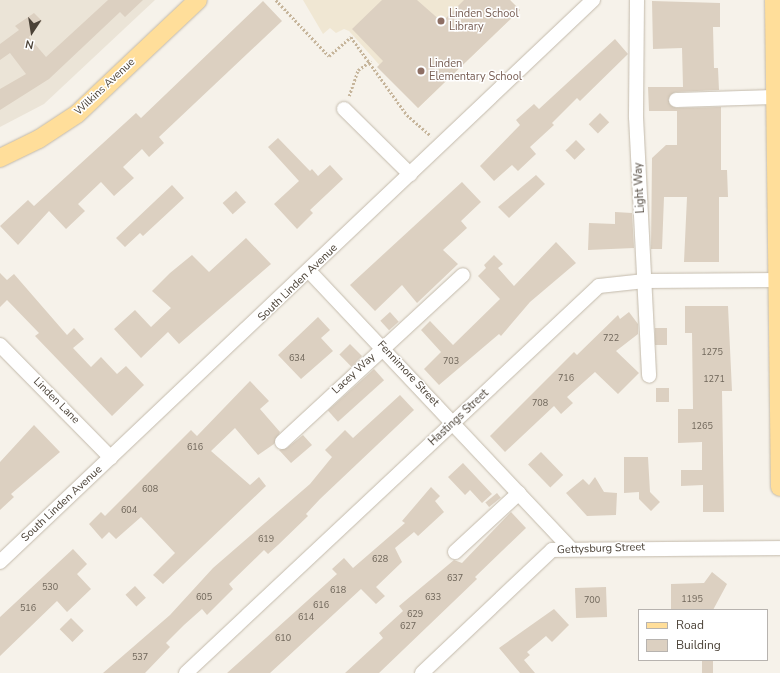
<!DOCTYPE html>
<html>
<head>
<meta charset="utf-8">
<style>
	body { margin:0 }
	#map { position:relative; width:780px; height:673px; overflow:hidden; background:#f6f2ea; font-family:"Nunito Sans",sans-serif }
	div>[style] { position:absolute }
	.residential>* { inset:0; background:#ebe4d7 }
	.education>* { inset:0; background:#f0e7d3 }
	.building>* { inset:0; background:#dcd0c1; transform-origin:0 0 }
	.path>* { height:2.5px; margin-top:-1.25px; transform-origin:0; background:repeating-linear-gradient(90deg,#c6b59b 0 2px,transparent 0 4px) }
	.roads { filter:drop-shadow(0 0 1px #c3baab) drop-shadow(0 0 1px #c3baab) }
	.minor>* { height:14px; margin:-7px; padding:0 7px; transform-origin:7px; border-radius:7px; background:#fff }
	.major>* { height:18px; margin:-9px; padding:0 9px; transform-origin:9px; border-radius:9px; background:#ffde9a }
	.dots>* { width:11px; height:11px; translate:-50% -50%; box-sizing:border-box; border:2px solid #fff; border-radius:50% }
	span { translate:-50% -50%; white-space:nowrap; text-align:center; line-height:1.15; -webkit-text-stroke:3px #fff; paint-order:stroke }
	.number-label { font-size:9px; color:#6f665a }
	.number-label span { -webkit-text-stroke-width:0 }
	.education-label { font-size:11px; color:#785e54 }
	.left { translate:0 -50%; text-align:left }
	.street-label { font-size:11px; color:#4b4237 }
	.legend { position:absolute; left:638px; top:609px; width:130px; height:52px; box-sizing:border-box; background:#fff; border:1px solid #b7b3af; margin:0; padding:5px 7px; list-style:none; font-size:12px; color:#4b4237 }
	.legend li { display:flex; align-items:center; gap:8px; height:20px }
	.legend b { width:20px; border:1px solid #b7b3af }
	.north { position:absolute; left:12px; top:12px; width:40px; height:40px; -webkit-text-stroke:3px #fff; paint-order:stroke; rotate:192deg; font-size:11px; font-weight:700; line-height:16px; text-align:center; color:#4b4237 }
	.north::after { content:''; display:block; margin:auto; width:14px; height:18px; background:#4b4237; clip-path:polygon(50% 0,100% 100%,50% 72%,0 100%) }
</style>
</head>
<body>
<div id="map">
	<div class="residential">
		<div style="clip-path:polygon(0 0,155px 0,44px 104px,0 127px)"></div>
	</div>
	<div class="education">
		<div style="clip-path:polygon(303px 0,510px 0,520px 10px,418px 108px,349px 31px,344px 29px,336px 33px,330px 28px,323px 34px)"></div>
	</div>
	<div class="building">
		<div style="clip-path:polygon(108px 0,143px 0,125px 17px,120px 12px,49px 79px,0 110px,0 89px,26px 74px,10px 53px,0 60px,0 44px,19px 30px,15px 26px,34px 13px,42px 21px,29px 37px,46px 57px)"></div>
		<div style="clip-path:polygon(382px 0,417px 0,442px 22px,464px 0,510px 0,520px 10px,418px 108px,377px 67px,383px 61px,352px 29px)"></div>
		<div style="clip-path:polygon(263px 1px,282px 21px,159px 137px,164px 143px,149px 157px,142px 149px,123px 167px,134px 178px,114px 196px,101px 182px,78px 204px,85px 211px,66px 229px,49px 211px,18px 245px,0 226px,28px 200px,34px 206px,136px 113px,141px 118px)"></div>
		<div style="clip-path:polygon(652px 1px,720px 3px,720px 27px,713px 27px,714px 68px,718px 68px,719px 90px,675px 92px,668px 100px,676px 108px,721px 107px,721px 170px,727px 170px,728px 197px,719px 197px,719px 262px,684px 262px,687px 197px,664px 197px,662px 249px,651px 249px,652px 158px,666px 145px,677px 145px,677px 111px,649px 111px,648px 87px,683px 87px,682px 48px,653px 49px)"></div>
		<div style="clip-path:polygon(615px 39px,628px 54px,580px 101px,577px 98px,552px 123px,554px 125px,530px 147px,536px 154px,518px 171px,512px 165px,494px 181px,480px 166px,520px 125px,516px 120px,534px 104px,539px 109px)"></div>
		<div style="left:600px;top:113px;width:13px;height:16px;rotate:45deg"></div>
		<div style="clip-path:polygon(278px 138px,310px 171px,312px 169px,318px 176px,330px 165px,343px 179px,310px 210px,313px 213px,297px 229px,274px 204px,299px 181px,268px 147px)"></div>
		<div style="left:576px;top:140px;width:13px;height:15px;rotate:45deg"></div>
		<div style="clip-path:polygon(536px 175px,545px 184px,509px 218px,498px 207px)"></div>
		<div style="clip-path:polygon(462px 182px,481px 202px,461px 221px,467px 228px,443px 250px,458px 264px,417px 303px,402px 285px,375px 311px,350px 285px)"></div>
		<div style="clip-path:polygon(172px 185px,184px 198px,143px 236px,140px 233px,125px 247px,116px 238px)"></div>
		<div style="left:236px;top:191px;width:15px;height:18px;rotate:48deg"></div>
		<div style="clip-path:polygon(615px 212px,632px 213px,634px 248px,588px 250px,589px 223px,615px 224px)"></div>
		<div style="clip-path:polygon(246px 238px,271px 264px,179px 344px,168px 332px,141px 358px,114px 329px,135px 310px,151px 327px,171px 308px,152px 291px,170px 273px,192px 255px,209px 272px)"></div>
		<div style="clip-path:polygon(556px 242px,576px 263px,530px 302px,501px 336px,499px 334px,439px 385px,424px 369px,441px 352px,421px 330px,430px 321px,453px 345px,500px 299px,478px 276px,486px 268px,484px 265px,494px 255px,503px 264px,498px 268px,514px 286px)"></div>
		<div style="clip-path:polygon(0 273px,7px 280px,14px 274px,67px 335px,74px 328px,84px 339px,73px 348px,91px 367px,101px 357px,117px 374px,126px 366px,144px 385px,112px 416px,35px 336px,39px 333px,7px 300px,0 307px)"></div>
		<div style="clip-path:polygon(685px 306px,728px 306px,732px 391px,722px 391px,724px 512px,703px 512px,703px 485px,681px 486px,681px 470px,702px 470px,702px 442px,678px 443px,678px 409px,693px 409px,692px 333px,685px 333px)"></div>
		<div style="left:390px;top:312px;width:13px;height:13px;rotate:48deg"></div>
		<div style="clip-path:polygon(629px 312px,638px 324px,638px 334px,616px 351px,639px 373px,618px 394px,595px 372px,567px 397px,573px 403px,561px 414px,554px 406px,505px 452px,490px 436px,574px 352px,577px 355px,618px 315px,620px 319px)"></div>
		<div style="clip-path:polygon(318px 317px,330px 330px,321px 338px,333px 351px,301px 379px,278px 355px)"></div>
		<div style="left:655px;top:328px;width:12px;height:17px"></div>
		<div style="left:350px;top:344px;width:17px;height:15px;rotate:45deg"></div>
		<div style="left:374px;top:369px;width:15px;height:62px;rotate:48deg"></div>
		<div style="clip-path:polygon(250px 381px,269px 401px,260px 409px,280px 432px,274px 444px,258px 455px,235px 428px,211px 451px,250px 485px,259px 477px,266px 486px,163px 584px,153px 575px,175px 553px,141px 517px,116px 539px,109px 532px,102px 539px,89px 524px,101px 512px,105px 516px,191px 430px,197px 436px)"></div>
		<div style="left:656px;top:388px;width:13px;height:14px"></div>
		<div style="clip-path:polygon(400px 395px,414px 410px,320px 499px,306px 514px,308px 516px,278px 545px,268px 554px,264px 550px,229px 584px,233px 589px,207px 615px,202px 609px,184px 625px,166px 643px,170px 647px,145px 673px,103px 673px,170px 615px,213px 568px,310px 484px,332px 457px,325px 450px,345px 430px,353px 438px)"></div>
		<div style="clip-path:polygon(34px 425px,60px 452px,11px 494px,14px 497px,0 510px,0 462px)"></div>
		<div style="clip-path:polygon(303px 435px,312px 445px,291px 463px,279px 450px,287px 448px)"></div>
		<div style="left:541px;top:452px;width:32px;height:18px;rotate:46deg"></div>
		<div style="clip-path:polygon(624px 457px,648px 457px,650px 492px,660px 502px,651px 511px,639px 499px,639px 492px,624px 493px)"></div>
		<div style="clip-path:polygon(463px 463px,492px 494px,482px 503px,470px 490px,465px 495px,448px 477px)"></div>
		<div style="clip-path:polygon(595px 477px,604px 492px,617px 493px,616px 515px,587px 516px,566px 493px,583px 479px,589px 485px)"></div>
		<div style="clip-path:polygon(431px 487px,440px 496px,435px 501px,444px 512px,418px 536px,414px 532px,395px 548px,402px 562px,376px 587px,385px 596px,376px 604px,361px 589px,270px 673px,227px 673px,337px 574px,332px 569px,344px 558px,353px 568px,405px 523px,402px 521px)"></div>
		<div style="left:497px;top:493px;width:6px;height:15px;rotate:51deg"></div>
		<div style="clip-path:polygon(511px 512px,526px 528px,475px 577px,477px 579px,379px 673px,345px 673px,383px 638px,379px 633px,403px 611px,399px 606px,454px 560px,462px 563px)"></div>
		<div style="clip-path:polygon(73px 549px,87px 564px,77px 574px,91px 589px,67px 612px,57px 601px,0 656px,0 617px)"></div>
		<div style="clip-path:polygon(712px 572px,727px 584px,713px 610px,671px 610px,671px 584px,704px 583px)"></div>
		<div style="left:135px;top:586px;width:16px;height:13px;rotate:47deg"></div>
		<div style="left:606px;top:587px;width:30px;height:31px;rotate:88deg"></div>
		<div style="clip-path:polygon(554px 609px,569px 625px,552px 642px,546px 636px,527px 652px,530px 655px,524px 660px,535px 673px,520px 673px,499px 648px)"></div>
		<div style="left:71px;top:618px;width:18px;height:16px;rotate:45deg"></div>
		<div style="left:702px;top:660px;width:11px;height:13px"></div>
	</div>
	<div class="path">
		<div style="left:276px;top:0;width:77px;rotate:46.6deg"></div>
		<div style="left:329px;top:56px;width:29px;rotate:-41deg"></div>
		<div style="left:351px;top:37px;width:96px;rotate:54.3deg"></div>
		<div style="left:407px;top:115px;width:32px;rotate:41deg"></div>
		<div style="left:349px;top:96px;width:28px;rotate:-71deg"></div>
		<div style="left:358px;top:70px;width:16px;rotate:-35deg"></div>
	</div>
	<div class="roads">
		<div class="minor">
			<div style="left:637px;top:0;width:117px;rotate:90.5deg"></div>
			<div style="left:636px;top:117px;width:259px;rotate:87.1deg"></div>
			<div style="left:676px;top:100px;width:99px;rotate:-1.7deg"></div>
			<div style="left:344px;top:109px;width:93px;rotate:44.6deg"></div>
			<div style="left:310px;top:272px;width:379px;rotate:46.7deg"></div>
			<div style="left:0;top:345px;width:158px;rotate:45.5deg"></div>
			<div style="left:282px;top:442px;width:246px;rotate:-42.7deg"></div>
			<div style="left:455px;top:552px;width:87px;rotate:-42.7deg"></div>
			<div style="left:0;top:562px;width:817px;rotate:-43.46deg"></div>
			<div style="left:186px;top:673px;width:566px;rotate:-43.14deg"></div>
			<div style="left:599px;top:286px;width:46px;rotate:-6.2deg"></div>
			<div style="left:645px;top:281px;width:135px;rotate:-0.4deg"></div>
			<div style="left:422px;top:673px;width:179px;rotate:-43.4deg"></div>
			<div style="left:552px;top:550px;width:228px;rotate:-0.5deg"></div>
		</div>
		<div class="major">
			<div style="left:774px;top:0;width:487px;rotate:89.3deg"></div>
			<div style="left:0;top:158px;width:43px;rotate:-26deg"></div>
			<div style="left:39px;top:139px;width:45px;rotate:-33.3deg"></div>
			<div style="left:77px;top:114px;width:166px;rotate:-43.3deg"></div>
		</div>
	</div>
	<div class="dots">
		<div style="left:441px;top:21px;background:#8d6e63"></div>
		<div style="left:421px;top:71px;background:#8d6e63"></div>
	</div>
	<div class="number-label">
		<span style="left:611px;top:338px">722</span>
		<span style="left:712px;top:352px">1275</span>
		<span style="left:297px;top:358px">634</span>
		<span style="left:451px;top:361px">703</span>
		<span style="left:566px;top:378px">716</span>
		<span style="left:714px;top:379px">1271</span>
		<span style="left:540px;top:403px">708</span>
		<span style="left:702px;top:426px">1265</span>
		<span style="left:195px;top:447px">616</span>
		<span style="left:150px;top:489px">608</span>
		<span style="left:129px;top:510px">604</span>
		<span style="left:266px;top:539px">619</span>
		<span style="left:380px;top:559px">628</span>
		<span style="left:455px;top:578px">637</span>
		<span style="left:50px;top:587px">530</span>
		<span style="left:338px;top:590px">618</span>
		<span style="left:204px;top:597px">605</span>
		<span style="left:433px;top:597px">633</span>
		<span style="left:692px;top:599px">1195</span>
		<span style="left:592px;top:600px">700</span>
		<span style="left:321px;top:605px">616</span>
		<span style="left:28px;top:608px">516</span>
		<span style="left:415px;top:614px">629</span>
		<span style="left:306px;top:617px">614</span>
		<span style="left:408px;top:626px">627</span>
		<span style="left:283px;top:638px">610</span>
		<span style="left:140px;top:657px">537</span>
	</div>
	<div class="education-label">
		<span class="left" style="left:449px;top:21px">Linden School<br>Library</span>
		<span class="left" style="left:429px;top:71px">Linden<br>Elementary School</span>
	</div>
	<div class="street-label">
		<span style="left:105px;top:87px;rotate:-43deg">Wilkins Avenue</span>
		<span style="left:640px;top:188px;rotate:-93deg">Light Way</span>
		<span style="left:298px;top:283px;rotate:-44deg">South Linden Avenue</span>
		<span style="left:354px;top:374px;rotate:-43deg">Lacey Way</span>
		<span style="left:408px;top:374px;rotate:47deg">Fennimore Street</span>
		<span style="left:56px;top:401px;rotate:45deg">Linden Lane</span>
		<span style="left:459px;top:418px;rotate:-43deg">Hastings Street</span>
		<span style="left:62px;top:504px;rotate:-43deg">South Linden Avenue</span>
		<span style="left:601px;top:549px;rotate:-2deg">Gettysburg Street</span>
	</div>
	<ul class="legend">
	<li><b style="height:5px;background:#ffde9a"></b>Road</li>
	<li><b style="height:11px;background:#dcd0c1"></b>Building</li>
	</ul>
	<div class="north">N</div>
</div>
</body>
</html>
